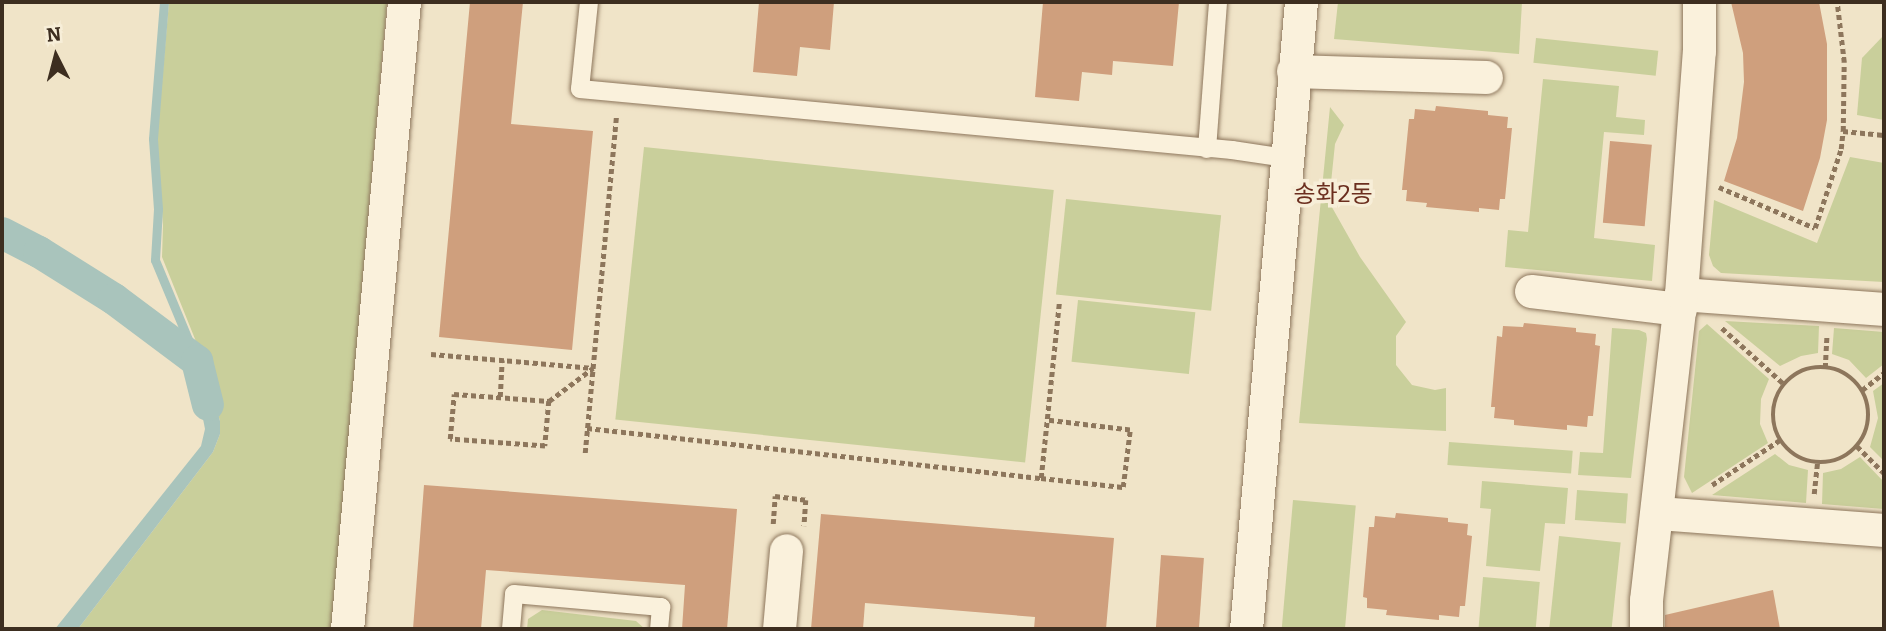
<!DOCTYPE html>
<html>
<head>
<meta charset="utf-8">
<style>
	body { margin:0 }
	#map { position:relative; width:1886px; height:631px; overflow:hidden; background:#f0e4c8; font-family:Bitter,"Noto Sans KR",serif }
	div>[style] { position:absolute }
	.green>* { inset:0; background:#c9cf9b; transform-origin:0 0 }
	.water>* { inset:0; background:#a9c4bc }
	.stream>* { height:9px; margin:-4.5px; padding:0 4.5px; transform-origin:4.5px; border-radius:4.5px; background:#a9c4bc }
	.canal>* { height:32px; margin:-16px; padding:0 16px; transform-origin:16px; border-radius:16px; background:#a9c4bc }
	.building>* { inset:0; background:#cf9f7d; transform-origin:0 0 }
	.path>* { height:4.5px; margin-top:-2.25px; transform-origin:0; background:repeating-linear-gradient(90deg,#8d765c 0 5px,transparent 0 8.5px) }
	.path>.ring { margin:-2.25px; padding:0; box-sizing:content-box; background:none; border:4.5px solid #8d765c; border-radius:50% }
	.roads { filter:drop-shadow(0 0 2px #8d765c) drop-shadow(0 0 2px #8d765c) }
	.lane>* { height:18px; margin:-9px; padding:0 9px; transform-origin:9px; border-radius:9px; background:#faf1dc }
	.street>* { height:33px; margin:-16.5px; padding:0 16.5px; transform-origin:16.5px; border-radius:16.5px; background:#faf1dc }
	span { translate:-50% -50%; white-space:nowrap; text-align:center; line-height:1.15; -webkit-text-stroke:7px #f7eed8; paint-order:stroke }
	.quarter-label { font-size:24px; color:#6b2e1e }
	.frame { position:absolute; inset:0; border:4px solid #3d2e20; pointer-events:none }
	.north { position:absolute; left:21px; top:21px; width:70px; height:70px; -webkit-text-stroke:5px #f7eed8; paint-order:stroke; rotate:354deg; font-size:19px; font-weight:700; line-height:28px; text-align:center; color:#3d2e20 }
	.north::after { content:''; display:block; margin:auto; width:24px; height:32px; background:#3d2e20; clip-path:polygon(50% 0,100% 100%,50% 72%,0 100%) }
</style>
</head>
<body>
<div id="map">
	<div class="green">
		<div style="clip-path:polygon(169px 2px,387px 2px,332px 629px,78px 629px,213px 452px,220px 434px,220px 421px,197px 344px,162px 257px,163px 225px,157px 138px)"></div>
		<div style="clip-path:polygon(1338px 2px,1522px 2px,1519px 54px,1334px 39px)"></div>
		<div style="clip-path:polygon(1884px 35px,1884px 120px,1857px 115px,1862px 58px)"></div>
		<div style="left:1536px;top:38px;width:123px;height:25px;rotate:6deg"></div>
		<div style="clip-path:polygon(1543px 79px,1619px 86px,1616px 117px,1645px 120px,1644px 135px,1604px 132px,1594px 238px,1655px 245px,1652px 281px,1505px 267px,1508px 230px,1528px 232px)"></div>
		<div style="clip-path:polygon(1330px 107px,1344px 125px,1335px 144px,1329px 202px,1360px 257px,1406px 322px,1396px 336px,1396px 365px,1412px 385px,1435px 390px,1446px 388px,1446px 431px,1299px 423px)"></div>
		<div style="left:644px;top:147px;width:412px;height:274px;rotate:6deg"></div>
		<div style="clip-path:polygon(1850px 157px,1884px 163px,1884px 282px,1721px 273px,1713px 266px,1709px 255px,1714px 200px,1817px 243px)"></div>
		<div style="left:1066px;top:199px;width:156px;height:96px;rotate:6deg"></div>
		<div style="left:1078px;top:300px;width:118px;height:62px;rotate:6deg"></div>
		<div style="clip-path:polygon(1725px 321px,1819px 326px,1818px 353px,1801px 356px,1780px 366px)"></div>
		<div style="clip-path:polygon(1707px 324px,1769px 379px,1761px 399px,1760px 424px,1768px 443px,1692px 493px,1684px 477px,1699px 331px)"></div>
		<div style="clip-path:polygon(1612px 328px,1639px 330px,1646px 333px,1647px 339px,1631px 478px,1578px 475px,1580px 452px,1603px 453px)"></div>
		<div style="clip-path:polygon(1834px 328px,1884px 332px,1884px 364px,1866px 378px,1849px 360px,1832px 354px)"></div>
		<div style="clip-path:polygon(1884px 383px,1884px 461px,1870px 447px,1878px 418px,1873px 391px)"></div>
		<div style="left:1449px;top:442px;width:124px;height:23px;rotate:4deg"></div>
		<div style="clip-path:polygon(1775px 454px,1789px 465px,1808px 470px,1806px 503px,1712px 495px)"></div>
		<div style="clip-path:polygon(1860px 457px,1884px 482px,1884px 509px,1822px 504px,1823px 473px,1841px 469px)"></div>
		<div style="clip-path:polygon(1482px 481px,1568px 488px,1565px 524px,1545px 523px,1540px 571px,1486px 566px,1491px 509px,1480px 508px)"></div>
		<div style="left:1577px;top:490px;width:51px;height:30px;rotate:4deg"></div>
		<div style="left:1293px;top:500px;width:63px;height:130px;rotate:5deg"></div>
		<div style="left:1559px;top:536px;width:62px;height:93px;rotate:6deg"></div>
		<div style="left:1483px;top:577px;width:57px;height:52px;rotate:5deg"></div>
		<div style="clip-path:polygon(542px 610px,636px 621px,645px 629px,527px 629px,528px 619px)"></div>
	</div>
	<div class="water">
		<div style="clip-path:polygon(203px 362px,220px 421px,220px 434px,213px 452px,78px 629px,55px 629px,201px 446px,205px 429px,193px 368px)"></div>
	</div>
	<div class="stream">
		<div style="left:164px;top:2px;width:137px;rotate:94.6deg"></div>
		<div style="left:153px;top:139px;width:70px;rotate:85.9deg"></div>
		<div style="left:158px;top:209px;width:51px;rotate:93.4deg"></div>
		<div style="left:155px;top:260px;width:109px;rotate:67.4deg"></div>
	</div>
	<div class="canal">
		<div style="left:2px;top:233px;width:42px;rotate:27.2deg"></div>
		<div style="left:39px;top:252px;width:89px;rotate:32.1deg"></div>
		<div style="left:114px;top:299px;width:104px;rotate:36.8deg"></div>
		<div style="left:197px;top:361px;width:45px;rotate:76deg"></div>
	</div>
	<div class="building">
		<div style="clip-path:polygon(470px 2px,523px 2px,511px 124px,593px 131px,572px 350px,439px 337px)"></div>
		<div style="clip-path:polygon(759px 2px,834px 2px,830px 50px,800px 47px,797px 76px,753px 72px)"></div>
		<div style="clip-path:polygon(1043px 2px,1179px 2px,1173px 66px,1113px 61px,1112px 75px,1082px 72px,1079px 101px,1035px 97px)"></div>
		<div style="clip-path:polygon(1731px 2px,1819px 2px,1827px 44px,1827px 120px,1820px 158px,1803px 211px,1724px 181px,1737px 138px,1744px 82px,1743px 53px)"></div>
		<div style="clip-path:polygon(1436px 106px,1488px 111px,1488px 115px,1508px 117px,1507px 128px,1512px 128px,1505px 199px,1500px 199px,1499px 210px,1479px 208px,1479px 212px,1426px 207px,1427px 203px,1406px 201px,1407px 190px,1402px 190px,1409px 119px,1414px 119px,1415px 109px,1435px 111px)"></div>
		<div style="left:1610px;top:141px;width:42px;height:82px;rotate:5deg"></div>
		<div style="clip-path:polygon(1524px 323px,1576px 328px,1576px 332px,1596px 334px,1595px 345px,1600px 346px,1593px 416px,1588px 416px,1587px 427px,1567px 425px,1567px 430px,1514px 425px,1514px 420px,1494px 418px,1495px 407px,1491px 407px,1497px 336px,1502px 337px,1503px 326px,1523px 327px)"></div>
		<div style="clip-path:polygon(424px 485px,737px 509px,727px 629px,682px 629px,685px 585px,486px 570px,481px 629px,413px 629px)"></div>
		<div style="clip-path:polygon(1396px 513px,1448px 518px,1448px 522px,1468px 524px,1467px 535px,1472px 536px,1465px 606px,1460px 606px,1459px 617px,1439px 615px,1439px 620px,1386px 615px,1387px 610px,1367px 608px,1367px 598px,1363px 597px,1369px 527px,1374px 527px,1375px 516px,1395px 518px)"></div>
		<div style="clip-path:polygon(821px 514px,1114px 538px,1106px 629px,1034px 629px,1035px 617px,865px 603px,863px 629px,811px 629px)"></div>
		<div style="left:1161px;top:555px;width:43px;height:73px;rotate:4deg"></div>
		<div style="clip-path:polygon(1773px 590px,1780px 629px,1665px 629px,1665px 615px)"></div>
	</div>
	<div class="path">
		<div style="left:1843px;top:131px;width:41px;rotate:5.6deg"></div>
		<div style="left:1719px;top:187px;width:104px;rotate:23.1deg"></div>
		<div style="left:1815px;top:228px;width:83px;rotate:-71.8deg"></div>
		<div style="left:1841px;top:149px;width:18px;rotate:-84deg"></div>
		<div style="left:1843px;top:131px;width:69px;rotate:-89.2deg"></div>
		<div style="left:1844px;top:62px;width:60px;rotate:-96.7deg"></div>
		<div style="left:1722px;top:328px;width:84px;rotate:42.1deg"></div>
		<div style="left:431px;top:354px;width:163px;rotate:4.9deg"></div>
		<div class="ring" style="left:1773px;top:367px;width:91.5px;height:91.5px"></div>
		<div style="left:1825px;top:368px;width:34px;rotate:-87deg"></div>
		<div style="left:1862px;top:390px;width:28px;rotate:-38deg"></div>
		<div style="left:454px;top:394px;width:95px;rotate:4.2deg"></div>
		<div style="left:549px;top:401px;width:45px;rotate:95.1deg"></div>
		<div style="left:545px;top:446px;width:95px;rotate:-175.8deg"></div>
		<div style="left:450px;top:439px;width:45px;rotate:-84.9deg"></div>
		<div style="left:500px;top:397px;width:37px;rotate:-87deg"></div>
		<div style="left:549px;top:401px;width:55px;rotate:-36.9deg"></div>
		<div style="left:587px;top:428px;width:457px;rotate:6.3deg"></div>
		<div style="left:1041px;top:478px;width:176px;rotate:-84.1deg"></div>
		<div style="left:1857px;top:446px;width:38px;rotate:45deg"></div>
		<div style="left:585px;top:453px;width:338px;rotate:-84.7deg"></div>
		<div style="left:1041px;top:478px;width:82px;rotate:6.3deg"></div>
		<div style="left:1123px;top:487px;width:57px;rotate:-83deg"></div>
		<div style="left:1130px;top:430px;width:84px;rotate:-173.1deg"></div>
		<div style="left:1712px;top:485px;width:82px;rotate:-33.5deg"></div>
		<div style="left:1814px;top:494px;width:31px;rotate:-84deg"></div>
		<div style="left:773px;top:524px;width:28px;rotate:-86deg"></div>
		<div style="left:775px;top:496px;width:31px;rotate:7deg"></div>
		<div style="left:806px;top:500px;width:26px;rotate:94deg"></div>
	</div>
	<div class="roads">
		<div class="lane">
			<div style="left:589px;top:2px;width:87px;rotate:95.9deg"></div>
			<div style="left:580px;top:89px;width:655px;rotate:5.34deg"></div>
			<div style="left:1232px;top:150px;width:55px;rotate:8.4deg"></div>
			<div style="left:1207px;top:149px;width:147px;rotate:-85.7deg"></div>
			<div style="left:511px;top:629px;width:35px;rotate:-85deg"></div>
			<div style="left:514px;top:594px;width:148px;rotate:5.1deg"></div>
			<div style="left:661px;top:607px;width:22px;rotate:95deg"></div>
		</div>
		<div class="street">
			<div style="left:1293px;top:71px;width:193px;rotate:1.8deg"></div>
			<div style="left:1531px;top:291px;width:150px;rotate:6.9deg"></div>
			<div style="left:1681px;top:294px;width:204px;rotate:4.2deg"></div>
			<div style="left:1658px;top:513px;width:227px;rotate:4.3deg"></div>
			<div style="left:347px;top:629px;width:630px;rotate:-84.81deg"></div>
			<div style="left:779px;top:629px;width:79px;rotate:-84.9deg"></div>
			<div style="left:1246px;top:629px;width:629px;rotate:-84.99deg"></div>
			<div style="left:1646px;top:629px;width:29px;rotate:-90deg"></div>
			<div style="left:1646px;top:600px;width:308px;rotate:-83.5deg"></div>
			<div style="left:1681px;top:294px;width:244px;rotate:-85.8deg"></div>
			<div style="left:1699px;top:51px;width:49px;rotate:-90deg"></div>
		</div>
	</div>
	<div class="quarter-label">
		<span style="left:1333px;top:195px">송화2동</span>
	</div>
	<div class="frame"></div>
	<div class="north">N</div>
</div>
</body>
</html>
